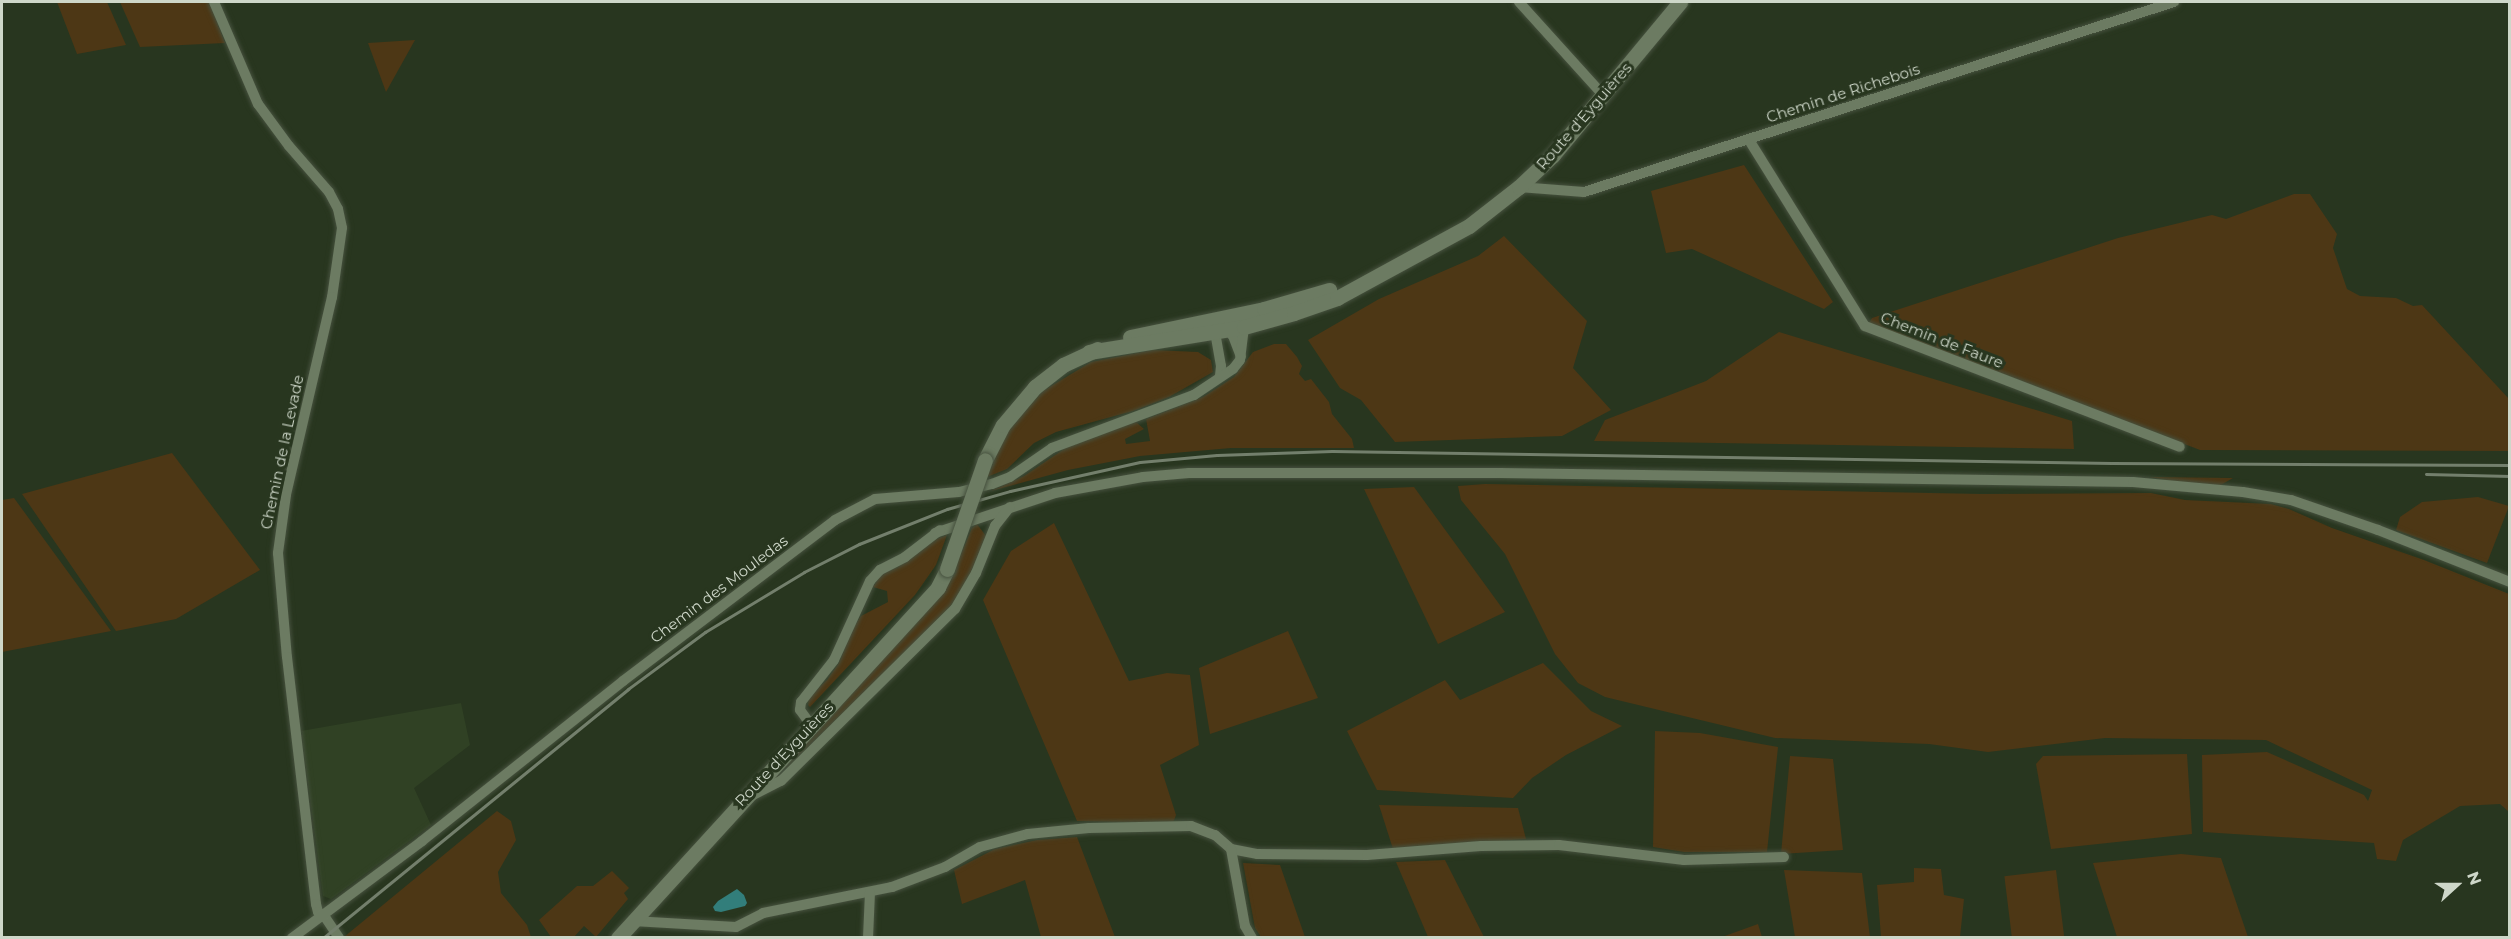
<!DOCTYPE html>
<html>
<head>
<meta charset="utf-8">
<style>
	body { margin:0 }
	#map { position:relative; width:2511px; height:939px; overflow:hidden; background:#28361f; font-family:Montserrat,sans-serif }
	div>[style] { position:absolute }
	.built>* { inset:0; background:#304124 }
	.green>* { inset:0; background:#4d3715; transform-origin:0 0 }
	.water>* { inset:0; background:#327e7b }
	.roads { filter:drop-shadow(0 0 2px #46513e) drop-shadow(0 0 2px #46513e) }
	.street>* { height:10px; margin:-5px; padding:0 5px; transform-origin:5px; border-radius:5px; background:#6c7b62 }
	.secondary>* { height:15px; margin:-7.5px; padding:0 7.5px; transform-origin:7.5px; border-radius:7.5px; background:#6c7b62 }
	.rail>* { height:3px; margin:-1.5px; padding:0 1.5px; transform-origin:1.5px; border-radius:1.5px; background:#737f6c }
	.bridges { filter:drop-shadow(0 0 2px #46513e) drop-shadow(0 0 2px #46513e) }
	.secondary-bridge>* { height:15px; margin:-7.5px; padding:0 7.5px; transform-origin:7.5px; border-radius:7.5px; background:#6c7b62 }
	span { translate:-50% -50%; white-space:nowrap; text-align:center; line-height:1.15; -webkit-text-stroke:6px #28361f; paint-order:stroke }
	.street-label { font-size:15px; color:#ced7c9 }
	.frame { position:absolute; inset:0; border:3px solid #ced7c9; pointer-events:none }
	.north { position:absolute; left:2427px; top:855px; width:60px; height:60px; -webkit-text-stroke:4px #28361f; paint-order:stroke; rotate:69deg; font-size:16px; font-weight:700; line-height:24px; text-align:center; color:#ced7c9 }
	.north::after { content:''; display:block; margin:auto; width:21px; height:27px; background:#ced7c9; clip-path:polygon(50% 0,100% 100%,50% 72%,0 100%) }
</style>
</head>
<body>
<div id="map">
	<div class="built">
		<div style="clip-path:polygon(461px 703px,470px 745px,414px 788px,431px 825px,331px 899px,323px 896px,301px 731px)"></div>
	</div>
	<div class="green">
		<div style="clip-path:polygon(57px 2px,107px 2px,126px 45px,77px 54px)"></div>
		<div style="clip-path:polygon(120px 2px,209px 2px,225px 43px,140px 47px)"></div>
		<div style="clip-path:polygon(415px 40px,386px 92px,368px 43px)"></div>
		<div style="clip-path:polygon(1744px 165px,1833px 302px,1824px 309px,1692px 249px,1666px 253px,1651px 191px)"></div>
		<div style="clip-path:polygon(2294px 194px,2310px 194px,2337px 234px,2333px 248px,2347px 289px,2360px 296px,2396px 298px,2413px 306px,2422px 305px,2509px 399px,2509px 451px,2200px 450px,1869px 323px,1872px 318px,2118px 238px,2212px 215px,2226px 219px)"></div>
		<div style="clip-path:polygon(1504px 236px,1587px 321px,1573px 368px,1611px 410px,1562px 436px,1395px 442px,1361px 400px,1340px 388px,1308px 340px,1379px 299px,1478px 256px)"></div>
		<div style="clip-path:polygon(1779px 332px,2072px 421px,2074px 449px,1594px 441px,1605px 420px,1706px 381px)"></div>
		<div style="clip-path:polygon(1274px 344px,1286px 344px,1297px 357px,1302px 366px,1299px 374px,1305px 381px,1311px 379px,1329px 402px,1332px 414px,1352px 439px,1354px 448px,1231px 448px,1140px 456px,1068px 470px,991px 491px,1024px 476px,1073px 443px,1136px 422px,1144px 429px,1125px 439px,1126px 444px,1150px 441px,1146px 419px,1203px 397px,1234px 377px,1253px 352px)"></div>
		<div style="clip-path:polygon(1152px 350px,1198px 352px,1211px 360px,1213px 372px,1169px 397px,1133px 411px,1056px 432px,1034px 443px,1007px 469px,987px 477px,995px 454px,1011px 426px,1043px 391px,1091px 362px)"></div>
		<div style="clip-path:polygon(172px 453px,260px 570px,176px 619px,116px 631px,22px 494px)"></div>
		<div style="clip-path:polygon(2150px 477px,2233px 478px,2219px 486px,2189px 484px)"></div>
		<div style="clip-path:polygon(1485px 484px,1981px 494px,2151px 493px,2185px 500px,2271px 504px,2289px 509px,2332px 528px,2424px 560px,2509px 594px,2509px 812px,2500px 804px,2460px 806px,2403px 840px,2396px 861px,2377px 859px,2374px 843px,2203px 832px,2202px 755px,2267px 752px,2364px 795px,2368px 801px,2372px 790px,2266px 740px,2105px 738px,1988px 752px,1929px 744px,1775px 738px,1605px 697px,1578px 683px,1555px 654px,1505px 554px,1461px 500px,1458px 486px)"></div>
		<div style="clip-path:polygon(1414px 487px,1505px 612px,1438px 644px,1364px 489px)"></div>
		<div style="clip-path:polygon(2478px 497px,2509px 506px,2487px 563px,2396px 530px,2400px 517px,2422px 502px)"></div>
		<div style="clip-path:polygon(14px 498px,111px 631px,2px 652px,2px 500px)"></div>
		<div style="clip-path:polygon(1054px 523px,1129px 681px,1167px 673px,1190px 675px,1199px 745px,1160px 765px,1176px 815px,1173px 823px,1077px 821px,983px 600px,1011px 551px)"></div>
		<div style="clip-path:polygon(977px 524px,986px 536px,979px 559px,950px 609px,788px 766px,773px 777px,955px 568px,972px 528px)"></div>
		<div style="clip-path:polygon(947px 535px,936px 565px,915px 595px,810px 707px,808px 705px,809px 697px,827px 680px,839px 663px,853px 628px,861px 616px,888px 602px,887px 591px,873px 587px,881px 574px,898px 567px,929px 542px)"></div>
		<div style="clip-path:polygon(1288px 631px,1318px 698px,1210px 734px,1199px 668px)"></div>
		<div style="clip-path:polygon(1543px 663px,1591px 711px,1622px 726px,1566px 755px,1532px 778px,1513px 798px,1377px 790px,1347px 731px,1445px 680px,1460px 700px)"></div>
		<div style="clip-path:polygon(1655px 731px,1700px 733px,1778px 747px,1767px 852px,1684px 852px,1653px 847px)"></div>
		<div style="clip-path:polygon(2187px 754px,2192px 834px,2051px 849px,2036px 764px,2043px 756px)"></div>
		<div style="clip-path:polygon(1790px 756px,1833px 759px,1843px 850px,1781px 854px)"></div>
		<div style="clip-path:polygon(1379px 805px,1518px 808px,1526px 839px,1393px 849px)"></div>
		<div style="clip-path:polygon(497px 811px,511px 821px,516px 840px,498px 872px,501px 893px,527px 925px,531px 937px,344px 937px)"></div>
		<div style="clip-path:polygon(1077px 837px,1115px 937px,1041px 937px,1025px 880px,962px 904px,954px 870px,995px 849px,1037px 840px)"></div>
		<div style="clip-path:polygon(2181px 854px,2221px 858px,2248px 937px,2117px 937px,2093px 863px)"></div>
		<div style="clip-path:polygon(1445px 860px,1484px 937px,1428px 937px,1396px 862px)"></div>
		<div style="clip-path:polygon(1243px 863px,1280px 865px,1305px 937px,1261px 937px,1255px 928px)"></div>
		<div style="clip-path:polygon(1914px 868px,1941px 869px,1944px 895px,1964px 899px,1960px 937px,1881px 937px,1877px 885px,1914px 882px)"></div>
		<div style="clip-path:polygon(1784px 870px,1862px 873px,1870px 937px,1795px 937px)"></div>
		<div style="left:2056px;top:870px;width:67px;height:52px;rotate:83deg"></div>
		<div style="clip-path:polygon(612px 871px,629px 888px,624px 893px,628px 899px,596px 937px,584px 926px,574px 937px,551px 937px,539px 920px,577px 886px,593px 886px)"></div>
		<div style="clip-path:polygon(1758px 924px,1762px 937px,1722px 937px)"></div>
	</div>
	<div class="water">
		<div style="clip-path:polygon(737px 889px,744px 895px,747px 903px,745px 906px,721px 912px,715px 911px,713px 907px,718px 901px)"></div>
	</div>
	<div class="roads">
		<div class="street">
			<div style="left:214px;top:2px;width:111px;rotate:66.7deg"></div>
			<div style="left:258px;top:104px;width:52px;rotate:53.6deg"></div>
			<div style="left:289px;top:146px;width:61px;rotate:49deg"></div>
			<div style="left:329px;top:192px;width:19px;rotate:62deg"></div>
			<div style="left:338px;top:209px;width:19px;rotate:78deg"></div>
			<div style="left:342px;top:228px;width:70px;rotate:98.2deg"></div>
			<div style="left:332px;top:297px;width:203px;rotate:103.1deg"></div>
			<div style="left:286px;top:495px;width:59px;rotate:97.9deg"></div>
			<div style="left:278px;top:553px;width:104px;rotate:85.1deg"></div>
			<div style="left:287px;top:657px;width:249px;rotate:83.3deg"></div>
			<div style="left:316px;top:904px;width:8px;rotate:76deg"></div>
			<div style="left:318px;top:912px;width:9px;rotate:36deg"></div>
			<div style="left:325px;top:917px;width:25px;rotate:56deg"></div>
			<div style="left:1519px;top:2px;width:127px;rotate:47.9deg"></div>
			<div style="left:1749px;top:140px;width:219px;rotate:58.1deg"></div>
			<div style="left:1865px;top:326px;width:337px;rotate:21deg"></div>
			<div style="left:1519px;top:187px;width:65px;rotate:4.4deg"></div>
			<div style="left:1584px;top:192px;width:620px;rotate:-17.85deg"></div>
			<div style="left:1224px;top:326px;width:13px;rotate:48deg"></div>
			<div style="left:1233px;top:336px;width:22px;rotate:69deg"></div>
			<div style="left:1218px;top:327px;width:6px;rotate:121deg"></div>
			<div style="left:1215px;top:332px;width:35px;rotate:80deg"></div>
			<div style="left:1221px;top:366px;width:10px;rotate:96deg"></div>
			<div style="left:935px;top:533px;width:126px;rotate:-18.4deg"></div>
			<div style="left:1055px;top:493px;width:89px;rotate:-10.3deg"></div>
			<div style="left:1143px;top:477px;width:46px;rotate:-5deg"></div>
			<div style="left:1189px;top:473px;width:311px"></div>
			<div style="left:1500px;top:473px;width:633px;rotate:0.81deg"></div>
			<div style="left:2133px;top:482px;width:110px;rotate:5.2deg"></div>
			<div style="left:2243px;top:492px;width:49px;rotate:9.5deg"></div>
			<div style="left:2291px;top:500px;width:92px;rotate:19deg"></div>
			<div style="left:2378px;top:530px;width:142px;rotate:21.5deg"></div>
			<div style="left:811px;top:725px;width:19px;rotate:-126deg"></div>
			<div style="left:800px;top:710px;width:8px;rotate:-83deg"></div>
			<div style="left:801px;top:702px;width:53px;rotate:-51.8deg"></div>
			<div style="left:834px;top:660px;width:87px;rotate:-65.5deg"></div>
			<div style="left:870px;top:581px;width:15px;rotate:-48deg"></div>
			<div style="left:880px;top:570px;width:28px;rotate:-27deg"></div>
			<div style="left:905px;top:557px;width:44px;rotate:-37.6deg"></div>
			<div style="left:751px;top:796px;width:34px;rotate:-27deg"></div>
			<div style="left:781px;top:781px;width:245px;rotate:-44.7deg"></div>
			<div style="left:955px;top:609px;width:42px;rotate:-59.7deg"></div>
			<div style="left:976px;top:573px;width:51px;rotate:-68deg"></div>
			<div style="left:995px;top:526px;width:24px;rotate:-52deg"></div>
			<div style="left:1231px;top:849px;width:26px;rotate:11deg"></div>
			<div style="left:1257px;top:854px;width:110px;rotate:0.5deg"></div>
			<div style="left:1367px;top:855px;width:114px;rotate:-4.5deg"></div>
			<div style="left:1481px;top:846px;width:78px;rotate:-0.7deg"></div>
			<div style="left:1559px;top:845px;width:126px;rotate:6.8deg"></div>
			<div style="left:1684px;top:860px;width:100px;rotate:-1.7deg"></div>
			<div style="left:633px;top:921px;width:103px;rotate:3.3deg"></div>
			<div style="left:736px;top:927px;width:30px;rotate:-27deg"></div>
			<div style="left:763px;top:913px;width:132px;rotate:-11.4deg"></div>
			<div style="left:892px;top:887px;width:57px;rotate:-20.7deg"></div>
			<div style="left:945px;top:867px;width:40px;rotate:-29.7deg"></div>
			<div style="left:980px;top:847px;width:50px;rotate:-15.2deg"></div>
			<div style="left:1028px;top:834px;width:61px;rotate:-5.6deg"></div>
			<div style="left:1089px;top:828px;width:102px;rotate:-1.1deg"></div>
			<div style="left:1191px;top:826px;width:26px;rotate:21deg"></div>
			<div style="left:1215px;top:835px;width:21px;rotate:41deg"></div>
			<div style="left:1231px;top:849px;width:78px;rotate:79.7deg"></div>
			<div style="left:1245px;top:926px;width:14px;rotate:60deg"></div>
			<div style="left:292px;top:938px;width:162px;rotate:-36.7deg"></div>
			<div style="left:422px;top:841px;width:257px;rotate:-38.5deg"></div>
			<div style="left:623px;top:681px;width:266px;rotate:-37.2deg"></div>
			<div style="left:835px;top:520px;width:45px;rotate:-27.7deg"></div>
			<div style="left:875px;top:499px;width:84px;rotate:-4.8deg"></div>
			<div style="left:959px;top:492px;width:34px;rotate:-14deg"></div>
			<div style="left:992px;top:484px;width:19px;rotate:-21deg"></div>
			<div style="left:1010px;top:477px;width:51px;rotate:-34.6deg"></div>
			<div style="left:1052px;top:448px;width:152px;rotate:-20.5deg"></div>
			<div style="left:1194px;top:395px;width:47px;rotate:-33.7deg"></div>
			<div style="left:1233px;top:369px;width:11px;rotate:-52deg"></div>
			<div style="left:1240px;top:360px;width:33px;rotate:-83deg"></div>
			<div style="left:868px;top:938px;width:46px;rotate:-87.5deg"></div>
		</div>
		<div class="secondary">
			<div style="left:1130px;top:337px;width:137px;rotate:-11.8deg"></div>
			<div style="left:1264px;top:309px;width:68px;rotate:-16.3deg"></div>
			<div style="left:1089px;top:352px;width:157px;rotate:-9.2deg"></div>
			<div style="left:1244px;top:327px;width:52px;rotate:-15.6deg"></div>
			<div style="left:1294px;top:313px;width:46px;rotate:-19.2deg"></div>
			<div style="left:1337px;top:298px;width:150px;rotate:-28.6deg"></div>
			<div style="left:1469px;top:226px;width:63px;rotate:-38deg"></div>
			<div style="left:1519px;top:187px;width:47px;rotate:-43.3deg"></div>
			<div style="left:1553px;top:155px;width:199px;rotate:-50.3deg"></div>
			<div style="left:985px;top:460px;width:39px;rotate:-63deg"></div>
			<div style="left:1003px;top:425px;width:50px;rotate:-49.9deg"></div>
			<div style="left:1035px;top:387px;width:36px;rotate:-38deg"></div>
			<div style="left:1063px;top:365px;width:38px;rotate:-25deg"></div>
			<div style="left:618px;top:938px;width:475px;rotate:-47.6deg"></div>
			<div style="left:938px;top:587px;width:20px;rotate:-63deg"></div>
		</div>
	</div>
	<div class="rail">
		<div style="left:2426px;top:474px;width:84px;rotate:1.4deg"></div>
		<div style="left:323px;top:938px;width:394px;rotate:-39.2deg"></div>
		<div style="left:628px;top:689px;width:96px;rotate:-36.5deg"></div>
		<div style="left:705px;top:632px;width:116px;rotate:-31.2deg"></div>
		<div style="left:804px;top:572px;width:62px;rotate:-27deg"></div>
		<div style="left:859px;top:544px;width:95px;rotate:-21.7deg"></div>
		<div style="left:947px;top:509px;width:66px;rotate:-15.9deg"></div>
		<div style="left:1010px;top:491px;width:133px;rotate:-12.6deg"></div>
		<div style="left:1140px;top:462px;width:77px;rotate:-5.2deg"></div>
		<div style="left:1217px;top:455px;width:115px;rotate:-2deg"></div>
		<div style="left:1332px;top:451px;width:780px;rotate:0.88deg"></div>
		<div style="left:2112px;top:463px;width:398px;rotate:0.3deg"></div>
	</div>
	<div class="bridges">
		<div class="secondary-bridge">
			<div style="left:947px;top:569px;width:115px;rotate:-70.8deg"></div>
		</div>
	</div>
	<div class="street-label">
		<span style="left:1843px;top:93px;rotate:-18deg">Chemin de Richebois</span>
		<span style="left:1584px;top:116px;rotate:-49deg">Route d'Eyguières</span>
		<span style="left:1942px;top:340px;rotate:21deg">Chemin de Faure</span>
		<span style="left:282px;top:452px;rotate:-78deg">Chemin de la Levade</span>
		<span style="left:719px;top:589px;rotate:-37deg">Chemin des Mouledas</span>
		<span style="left:784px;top:754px;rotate:-47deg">Route d'Eyguières</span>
	</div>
	<div class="frame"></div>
	<div class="north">N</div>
</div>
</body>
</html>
